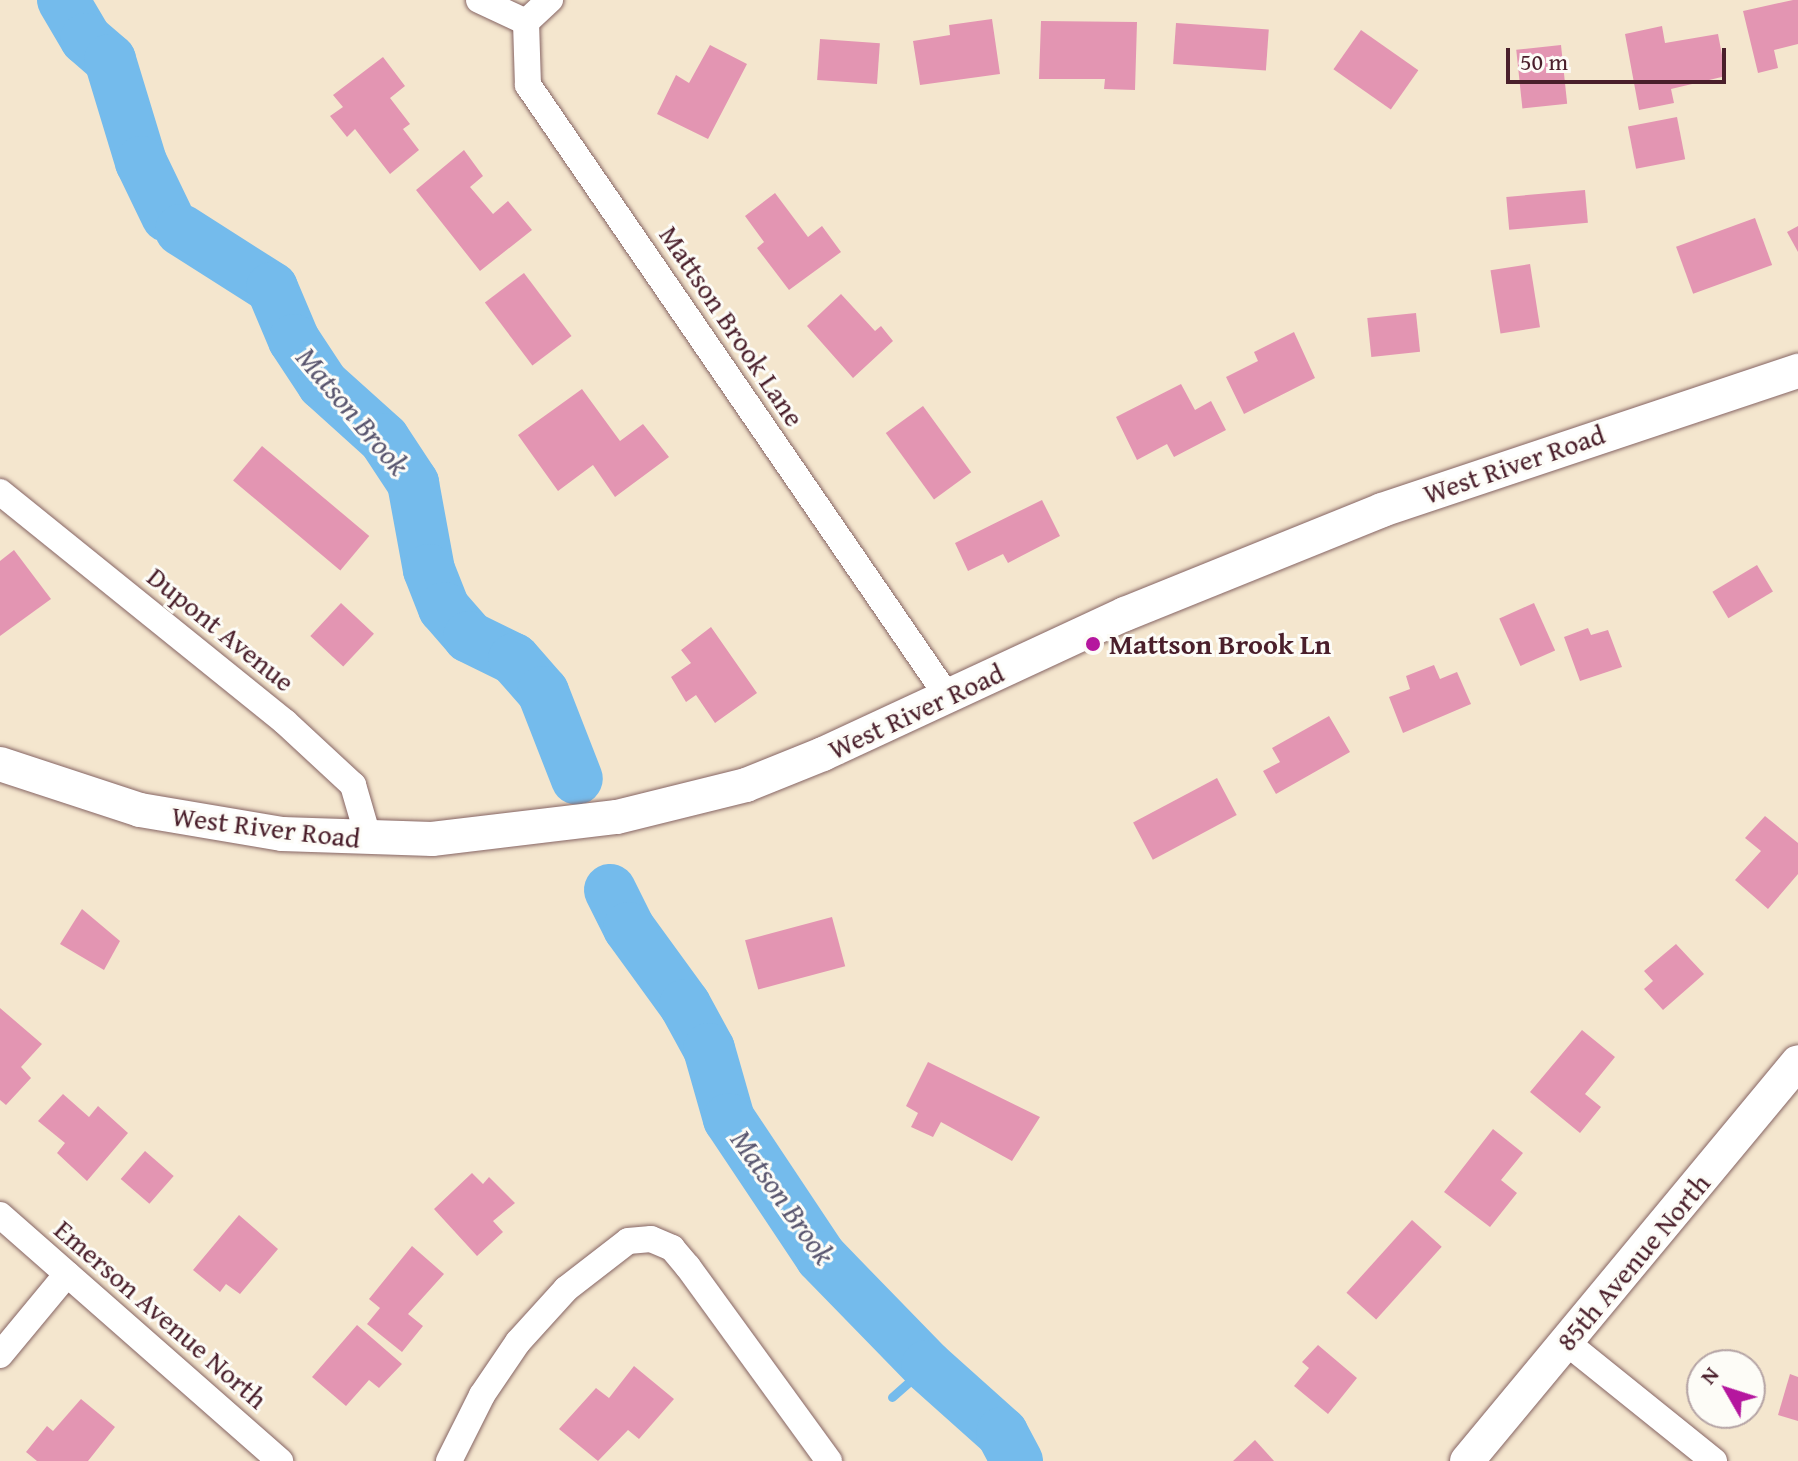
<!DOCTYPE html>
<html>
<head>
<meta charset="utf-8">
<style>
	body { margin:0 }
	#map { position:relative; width:1798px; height:1461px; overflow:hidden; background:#f4e6ce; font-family:"Gentium Book Plus",serif }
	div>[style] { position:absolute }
	.stream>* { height:9px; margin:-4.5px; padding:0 4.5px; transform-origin:4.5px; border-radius:4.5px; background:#74bbec }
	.river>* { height:52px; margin:-26px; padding:0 26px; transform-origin:26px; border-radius:26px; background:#74bbec }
	.building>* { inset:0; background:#e395b2; transform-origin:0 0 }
	.roads { filter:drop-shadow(0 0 2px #866564) drop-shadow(0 0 2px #866564) }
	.minor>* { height:26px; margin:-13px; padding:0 13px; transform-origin:13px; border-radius:13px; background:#fff }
	.tertiary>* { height:34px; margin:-17px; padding:0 17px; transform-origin:17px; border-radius:17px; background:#fff }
	.dots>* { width:22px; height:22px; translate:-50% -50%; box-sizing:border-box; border:4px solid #fdfcf7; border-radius:50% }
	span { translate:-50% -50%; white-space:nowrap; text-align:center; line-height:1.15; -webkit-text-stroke:6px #fdfcf7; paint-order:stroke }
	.street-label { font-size:28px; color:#4a1f2b }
	.poi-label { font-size:28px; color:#4a1f2b; font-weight:700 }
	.left { translate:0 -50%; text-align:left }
	.water-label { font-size:30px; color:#59566f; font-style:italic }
	.north { position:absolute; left:1686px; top:1349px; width:80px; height:80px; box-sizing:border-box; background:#fdfcf7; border:2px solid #b5a4a5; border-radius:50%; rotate:309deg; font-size:22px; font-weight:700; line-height:32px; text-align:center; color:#4a1f2b }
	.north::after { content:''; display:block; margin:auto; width:28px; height:36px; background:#b5179e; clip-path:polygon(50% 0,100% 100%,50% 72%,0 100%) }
	.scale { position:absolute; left:1506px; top:48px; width:220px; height:36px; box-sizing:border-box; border:4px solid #4a1f2b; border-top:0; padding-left:10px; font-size:24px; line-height:28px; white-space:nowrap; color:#4a1f2b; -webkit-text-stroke:6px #fdfcf7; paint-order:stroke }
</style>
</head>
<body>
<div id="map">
	<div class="stream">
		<div style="left:892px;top:1397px;width:47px;rotate:-41.5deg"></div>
	</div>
	<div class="river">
		<div style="left:63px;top:0;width:45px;rotate:59.5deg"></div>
		<div style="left:86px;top:39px;width:32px;rotate:41deg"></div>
		<div style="left:110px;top:60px;width:107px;rotate:73.1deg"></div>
		<div style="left:141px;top:162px;width:60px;rotate:64.3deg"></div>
		<div style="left:181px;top:230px;width:108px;rotate:32.5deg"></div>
		<div style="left:272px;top:288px;width:56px;rotate:67.1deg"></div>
		<div style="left:294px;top:340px;width:53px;rotate:56.6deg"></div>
		<div style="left:323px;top:384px;width:82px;rotate:42deg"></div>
		<div style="left:384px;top:439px;width:53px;rotate:56.6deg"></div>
		<div style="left:413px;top:483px;width:88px;rotate:79.6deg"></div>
		<div style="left:429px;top:570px;width:41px;rotate:68.5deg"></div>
		<div style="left:444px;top:608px;width:38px;rotate:49deg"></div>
		<div style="left:469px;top:637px;width:50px;rotate:26.1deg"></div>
		<div style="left:514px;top:659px;width:44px;rotate:48.7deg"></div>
		<div style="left:543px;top:692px;width:93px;rotate:68.7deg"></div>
		<div style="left:610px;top:890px;width:42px;rotate:63.4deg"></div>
		<div style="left:629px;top:928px;width:95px;rotate:54deg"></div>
		<div style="left:685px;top:1005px;width:50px;rotate:61.4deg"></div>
		<div style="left:709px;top:1049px;width:73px;rotate:74.1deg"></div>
		<div style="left:729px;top:1119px;width:166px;rotate:56.3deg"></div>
		<div style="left:821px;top:1257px;width:152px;rotate:45.8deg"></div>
		<div style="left:927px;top:1366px;width:101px;rotate:41.8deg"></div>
		<div style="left:1002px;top:1433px;width:32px;rotate:62deg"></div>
	</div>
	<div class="building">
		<div style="clip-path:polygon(1793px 0,1798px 0,1798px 44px,1774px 50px,1778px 68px,1758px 73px,1743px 11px)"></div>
		<div style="clip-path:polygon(992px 19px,1000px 74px,920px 85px,913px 41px,950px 35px,949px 25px)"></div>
		<div style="clip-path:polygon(1041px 21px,1137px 22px,1135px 90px,1104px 89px,1105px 79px,1039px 79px)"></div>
		<div style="left:1176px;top:23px;width:93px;height:41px;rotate:4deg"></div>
		<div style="clip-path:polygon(1662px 26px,1665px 43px,1718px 34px,1726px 76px,1671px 89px,1674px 103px,1639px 110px,1625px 34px)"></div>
		<div style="left:1361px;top:30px;width:70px;height:48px;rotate:35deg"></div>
		<div style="left:820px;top:39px;width:60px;height:41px;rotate:4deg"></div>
		<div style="clip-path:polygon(710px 45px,747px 64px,708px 139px,657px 114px,676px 75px,689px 83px)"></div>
		<div style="left:1561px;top:45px;width:59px;height:45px;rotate:84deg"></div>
		<div style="clip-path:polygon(383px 57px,405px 86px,390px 98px,410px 124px,403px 129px,419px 150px,390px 174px,355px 129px,347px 137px,330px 116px,343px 107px,333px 95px)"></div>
		<div style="left:1677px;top:117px;width:43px;height:50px;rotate:79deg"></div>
		<div style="clip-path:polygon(464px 150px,483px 176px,470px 187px,493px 214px,508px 201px,532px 230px,480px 271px,416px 190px)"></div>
		<div style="left:1585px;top:190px;width:33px;height:79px;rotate:85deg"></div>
		<div style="clip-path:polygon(775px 193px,808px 237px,822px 226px,841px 252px,789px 290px,757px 248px,764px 242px,745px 216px)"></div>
		<div style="left:1755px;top:218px;width:50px;height:84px;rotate:70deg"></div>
		<div style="clip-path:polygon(1798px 226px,1798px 252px,1787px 232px)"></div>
		<div style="left:1530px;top:264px;width:64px;height:40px;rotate:81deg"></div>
		<div style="left:524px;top:273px;width:79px;height:49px;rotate:53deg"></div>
		<div style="clip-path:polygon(841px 294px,875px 331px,881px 326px,893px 341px,853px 378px,807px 326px)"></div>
		<div style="left:1416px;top:313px;width:39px;height:49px;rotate:84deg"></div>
		<div style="clip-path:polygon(1294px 332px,1315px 378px,1244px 414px,1226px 377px,1258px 361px,1254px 352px)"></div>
		<div style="clip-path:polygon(1181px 384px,1195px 410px,1211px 401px,1226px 430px,1174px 457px,1167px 444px,1137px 460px,1116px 417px)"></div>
		<div style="clip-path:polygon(582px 389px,620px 441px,643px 424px,669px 457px,615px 497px,593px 465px,558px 491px,518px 435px)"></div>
		<div style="left:923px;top:406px;width:82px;height:46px;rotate:54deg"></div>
		<div style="left:262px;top:446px;width:140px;height:45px;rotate:40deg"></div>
		<div style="clip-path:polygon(1042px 500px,1060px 536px,1008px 563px,1003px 554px,968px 571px,955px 543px)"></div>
		<div style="clip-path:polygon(14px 550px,51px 599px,0 636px,0 561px)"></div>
		<div style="left:1757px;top:565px;width:31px;height:52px;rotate:59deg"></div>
		<div style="left:341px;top:603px;width:45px;height:45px;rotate:43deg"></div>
		<div style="left:1534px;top:603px;width:52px;height:38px;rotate:66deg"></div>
		<div style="clip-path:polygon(711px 627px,757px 693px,715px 723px,696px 695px,686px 702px,671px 677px,691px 663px,681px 650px)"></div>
		<div style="clip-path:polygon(1588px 628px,1591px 635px,1608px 630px,1622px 667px,1580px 681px,1564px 637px)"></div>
		<div style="clip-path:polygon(1434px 665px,1440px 679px,1457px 672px,1471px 704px,1403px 733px,1389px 697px,1410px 689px,1406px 676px)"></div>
		<div style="clip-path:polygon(1329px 716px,1350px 752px,1276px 794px,1263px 771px,1280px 762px,1272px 748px)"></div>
		<div style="left:1217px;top:778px;width:42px;height:95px;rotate:62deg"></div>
		<div style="clip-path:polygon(1765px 816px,1798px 843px,1798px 874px,1768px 909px,1735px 880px,1761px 851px,1745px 838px)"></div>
		<div style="clip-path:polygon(82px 909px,120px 941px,104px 970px,60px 944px)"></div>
		<div style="left:832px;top:917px;width:51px;height:90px;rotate:75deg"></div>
		<div style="clip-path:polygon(1676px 944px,1704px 974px,1663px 1010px,1644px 989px,1653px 981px,1644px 971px)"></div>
		<div style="clip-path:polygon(0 1008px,42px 1044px,21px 1067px,31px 1078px,6px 1105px,0 1100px)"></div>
		<div style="clip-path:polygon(1582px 1030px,1615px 1057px,1585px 1094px,1601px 1107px,1580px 1133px,1530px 1092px)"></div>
		<div style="clip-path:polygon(928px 1062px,1040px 1117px,1012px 1161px,941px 1122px,933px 1137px,911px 1127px,918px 1113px,906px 1106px)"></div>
		<div style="clip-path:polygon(63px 1094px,89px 1117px,98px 1106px,128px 1133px,87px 1181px,57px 1153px,65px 1143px,38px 1121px)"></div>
		<div style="clip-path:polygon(1493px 1129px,1523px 1153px,1501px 1180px,1517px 1193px,1490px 1227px,1444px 1192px)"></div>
		<div style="left:145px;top:1151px;width:38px;height:37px;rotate:41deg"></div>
		<div style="clip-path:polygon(472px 1173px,483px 1184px,489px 1177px,515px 1203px,493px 1221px,503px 1232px,477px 1256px,434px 1209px)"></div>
		<div style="clip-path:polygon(239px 1215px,278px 1249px,240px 1294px,226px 1284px,220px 1292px,193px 1270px)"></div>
		<div style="left:1412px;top:1220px;width:40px;height:98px;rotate:42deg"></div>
		<div style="clip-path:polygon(412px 1246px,444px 1274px,408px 1314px,423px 1326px,402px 1352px,367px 1324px,380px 1308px,369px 1299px)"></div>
		<div style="clip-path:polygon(357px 1325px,402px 1364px,379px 1388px,369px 1380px,346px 1406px,312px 1377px)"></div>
		<div style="clip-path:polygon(1318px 1345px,1357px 1378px,1328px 1414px,1294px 1386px,1309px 1368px,1302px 1362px)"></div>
		<div style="clip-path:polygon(634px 1366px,674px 1399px,639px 1439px,628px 1430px,598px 1461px,559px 1429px,596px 1388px,609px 1398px)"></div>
		<div style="clip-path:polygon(1790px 1374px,1798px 1377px,1798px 1421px,1778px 1415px)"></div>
		<div style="clip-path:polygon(81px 1399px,115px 1427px,88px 1461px,37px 1461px,26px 1452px,47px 1426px,53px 1431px)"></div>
		<div style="clip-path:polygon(1255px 1440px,1274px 1461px,1233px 1461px)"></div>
	</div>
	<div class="roads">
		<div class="minor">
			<div style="left:479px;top:0;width:52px;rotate:25.1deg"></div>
			<div style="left:526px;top:22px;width:63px;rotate:88.2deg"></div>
			<div style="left:528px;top:85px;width:742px;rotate:55.54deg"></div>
			<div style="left:526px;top:22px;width:33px;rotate:-43deg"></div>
			<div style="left:0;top:492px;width:366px;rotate:38.9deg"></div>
			<div style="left:285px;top:722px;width:93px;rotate:42.8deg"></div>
			<div style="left:353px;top:785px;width:57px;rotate:73.8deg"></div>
			<div style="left:0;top:1215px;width:373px;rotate:41.3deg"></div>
			<div style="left:1566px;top:1342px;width:190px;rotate:38.8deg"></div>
			<div style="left:0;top:1355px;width:105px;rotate:-50.4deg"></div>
			<div style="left:449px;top:1461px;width:74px;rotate:-63.4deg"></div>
			<div style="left:482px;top:1395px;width:64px;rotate:-55.8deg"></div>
			<div style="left:518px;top:1342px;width:72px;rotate:-47.8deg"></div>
			<div style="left:566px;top:1289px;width:78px;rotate:-37.7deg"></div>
			<div style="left:628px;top:1241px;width:23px;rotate:-5deg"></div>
			<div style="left:651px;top:1239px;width:23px;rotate:23deg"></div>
			<div style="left:672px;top:1248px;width:25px;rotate:50deg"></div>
			<div style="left:688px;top:1267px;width:240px;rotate:54deg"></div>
		</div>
		<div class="tertiary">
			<div style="left:0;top:764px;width:147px;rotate:18.2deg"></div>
			<div style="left:140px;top:810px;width:144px;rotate:9.6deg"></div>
			<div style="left:282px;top:834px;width:150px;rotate:1.9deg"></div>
			<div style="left:432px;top:839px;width:186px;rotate:-6.8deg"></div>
			<div style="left:617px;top:817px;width:133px;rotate:-13.9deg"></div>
			<div style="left:746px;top:785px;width:83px;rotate:-21.9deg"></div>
			<div style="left:823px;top:754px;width:333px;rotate:-24.9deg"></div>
			<div style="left:1125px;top:614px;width:277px;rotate:-22deg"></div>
			<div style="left:1382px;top:510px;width:439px;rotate:-18.5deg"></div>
			<div style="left:1467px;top:1461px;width:518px;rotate:-50.32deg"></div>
		</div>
	</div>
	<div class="dots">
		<div style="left:1093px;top:644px;background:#b5179e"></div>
	</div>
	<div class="street-label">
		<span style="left:732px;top:326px;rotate:56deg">Mattson Brook Lane</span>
		<span style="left:1514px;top:464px;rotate:-19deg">West River Road</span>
		<span style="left:221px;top:629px;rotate:39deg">Dupont Avenue</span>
		<span style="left:916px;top:711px;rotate:-25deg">West River Road</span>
		<span style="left:266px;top:827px;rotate:7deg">West River Road</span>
		<span style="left:1633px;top:1262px;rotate:-50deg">85th Avenue North</span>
		<span style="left:161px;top:1314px;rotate:41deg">Emerson Avenue North</span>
	</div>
	<div class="poi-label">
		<span class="left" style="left:1109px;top:644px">Mattson Brook Ln</span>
	</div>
	<div class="water-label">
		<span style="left:353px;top:411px;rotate:50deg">Matson Brook</span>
		<span style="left:783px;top:1197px;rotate:55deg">Matson Brook</span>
	</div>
	<div class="north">N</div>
	<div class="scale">50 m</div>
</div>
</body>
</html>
